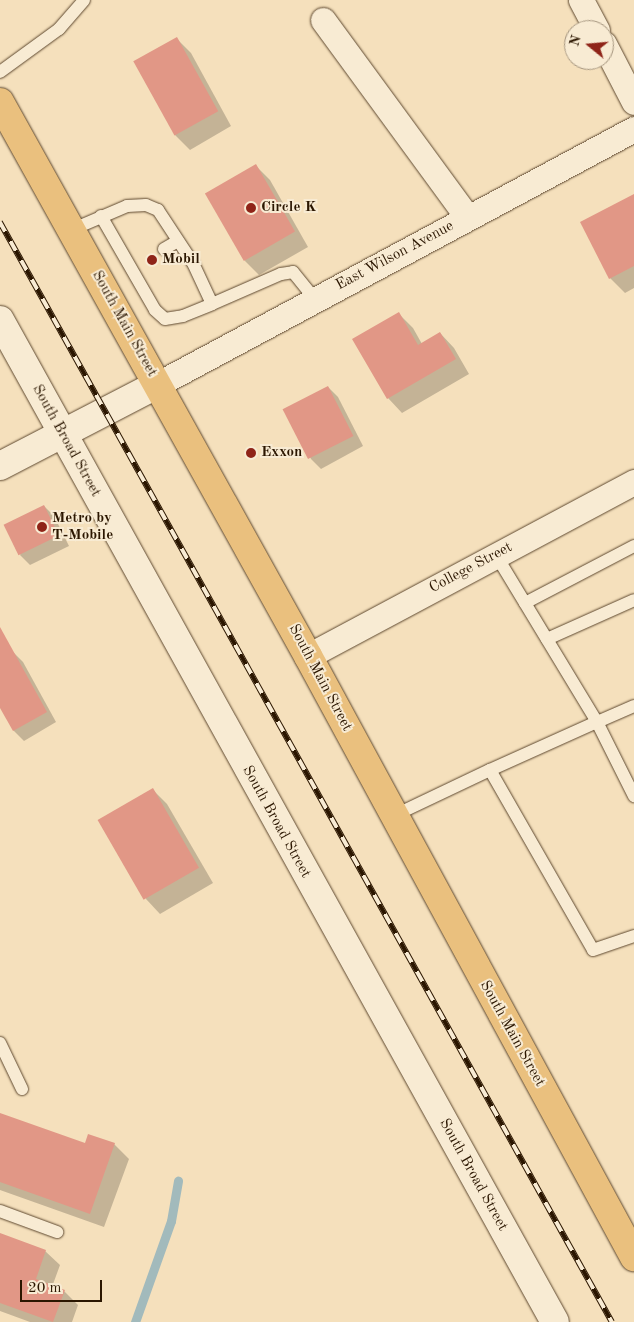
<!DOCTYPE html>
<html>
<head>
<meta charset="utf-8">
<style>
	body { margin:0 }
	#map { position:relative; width:634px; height:1322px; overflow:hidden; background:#f5e0bc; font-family:"Old Standard TT",serif }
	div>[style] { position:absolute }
	.shadow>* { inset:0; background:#0003 }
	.stream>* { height:9px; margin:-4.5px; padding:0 4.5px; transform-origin:4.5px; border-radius:4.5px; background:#a2babc }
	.building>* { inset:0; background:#e19786; transform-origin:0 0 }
	.roads { filter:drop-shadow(0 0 1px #5e482f) drop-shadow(0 0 1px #5e482f) }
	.lane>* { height:12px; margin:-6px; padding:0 6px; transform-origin:6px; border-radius:6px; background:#f8ebd3 }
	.street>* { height:25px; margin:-12.5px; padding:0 12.5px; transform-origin:12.5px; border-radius:12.5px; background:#f8ebd3 }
	.secondary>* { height:28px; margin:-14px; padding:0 14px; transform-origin:14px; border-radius:14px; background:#f8ebd3 }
	.primary>* { height:28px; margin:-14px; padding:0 14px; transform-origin:14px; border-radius:14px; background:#eac07e }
	.rail>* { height:5.5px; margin-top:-2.75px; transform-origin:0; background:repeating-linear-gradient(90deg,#f8ebd3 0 11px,#2b1600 0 22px); box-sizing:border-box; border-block:1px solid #2b1600 }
	.dots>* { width:14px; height:14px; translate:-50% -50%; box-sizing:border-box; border:2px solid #f8ebd3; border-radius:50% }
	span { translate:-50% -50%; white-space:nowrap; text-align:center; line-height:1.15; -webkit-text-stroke:4px #f8ebd3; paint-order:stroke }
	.poi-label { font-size:15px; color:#2b1600; font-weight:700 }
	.left { translate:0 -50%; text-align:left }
	.street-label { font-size:15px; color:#2b1600 }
	.north { position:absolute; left:564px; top:20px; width:50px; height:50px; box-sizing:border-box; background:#f8ebd3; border:1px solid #a6967f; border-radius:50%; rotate:287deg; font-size:14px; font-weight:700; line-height:20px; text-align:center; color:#2b1600 }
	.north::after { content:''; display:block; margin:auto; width:18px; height:22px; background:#8f2418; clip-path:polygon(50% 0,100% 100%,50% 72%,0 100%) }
	.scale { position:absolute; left:20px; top:1280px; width:82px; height:22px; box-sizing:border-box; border:2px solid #2b1600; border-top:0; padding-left:6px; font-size:15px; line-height:18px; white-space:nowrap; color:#2b1600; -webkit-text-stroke:4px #f8ebd3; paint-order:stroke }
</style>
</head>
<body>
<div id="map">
	<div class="shadow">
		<div style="clip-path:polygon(177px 39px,191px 53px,231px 126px,190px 150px,175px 135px)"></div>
		<div style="clip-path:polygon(256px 166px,270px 180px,308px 247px,259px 275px,245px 261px)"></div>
		<div style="clip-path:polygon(634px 196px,634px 288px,625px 293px,610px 278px)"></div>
		<div style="clip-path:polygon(399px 314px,413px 328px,422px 344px,440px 333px,454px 348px,469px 374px,402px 413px,388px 398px)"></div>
		<div style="clip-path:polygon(328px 387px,338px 397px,363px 446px,321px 469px,311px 459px,285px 410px)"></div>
		<div style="clip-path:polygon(44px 506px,54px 516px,69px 546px,30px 565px,20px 555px)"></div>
		<div style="clip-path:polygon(13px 652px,23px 662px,56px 722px,24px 741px,14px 731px,0 705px,0 660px)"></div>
		<div style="clip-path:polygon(153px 790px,167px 804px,213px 883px,160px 914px,146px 899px)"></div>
		<div style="clip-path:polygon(0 1114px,85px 1145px,114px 1144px,129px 1159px,104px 1227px,0 1190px)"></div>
		<div style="clip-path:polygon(0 1235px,45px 1251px,60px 1265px,52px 1287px,64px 1291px,78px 1305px,72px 1322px,30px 1322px,0 1311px)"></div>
	</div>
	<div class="stream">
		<div style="left:135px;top:1322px;width:107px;rotate:-70.4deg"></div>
		<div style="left:171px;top:1221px;width:41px;rotate:-80.1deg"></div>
	</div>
	<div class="building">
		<div style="left:177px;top:37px;width:85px;height:50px;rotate:61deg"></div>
		<div style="left:256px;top:164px;width:78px;height:59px;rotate:60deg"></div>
		<div style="clip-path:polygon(634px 194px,634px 266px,609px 279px,580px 222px)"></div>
		<div style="clip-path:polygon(399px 312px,418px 345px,440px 332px,456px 359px,387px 399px,352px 339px)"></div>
		<div style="left:328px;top:386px;width:56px;height:51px;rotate:63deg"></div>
		<div style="left:44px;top:505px;width:34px;height:45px;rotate:64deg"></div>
		<div style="clip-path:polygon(0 627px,47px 712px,13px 731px,0 708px)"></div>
		<div style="left:153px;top:788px;width:92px;height:64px;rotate:60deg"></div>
		<div style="clip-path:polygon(0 1113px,85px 1143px,88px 1134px,115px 1143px,90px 1214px,0 1182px)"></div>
		<div style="clip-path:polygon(0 1233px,46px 1250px,36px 1279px,65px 1290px,53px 1322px,0 1303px)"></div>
	</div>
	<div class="roads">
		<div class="lane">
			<div style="left:0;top:72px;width:73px;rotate:-36.1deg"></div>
			<div style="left:59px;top:29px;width:38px;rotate:-49deg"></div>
			<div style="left:101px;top:216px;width:108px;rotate:60.1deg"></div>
			<div style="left:155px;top:310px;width:13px;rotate:42deg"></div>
			<div style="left:165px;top:319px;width:18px;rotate:-9deg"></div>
			<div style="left:183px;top:316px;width:31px;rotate:-22deg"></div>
			<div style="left:71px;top:230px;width:61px;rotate:-23.2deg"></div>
			<div style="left:127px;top:206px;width:19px;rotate:-3deg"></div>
			<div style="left:146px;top:205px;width:13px;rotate:23deg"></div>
			<div style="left:158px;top:210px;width:64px;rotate:56.6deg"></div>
			<div style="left:193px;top:263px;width:45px;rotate:65.1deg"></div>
			<div style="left:212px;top:304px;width:75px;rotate:-23.5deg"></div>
			<div style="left:281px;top:274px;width:12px;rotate:-9deg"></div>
			<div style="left:293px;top:272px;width:35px;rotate:51deg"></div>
			<div style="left:164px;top:249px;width:16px;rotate:-30deg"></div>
			<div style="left:525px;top:603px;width:123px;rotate:-27.6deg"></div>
			<div style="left:547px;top:639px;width:95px;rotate:-24.1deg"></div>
			<div style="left:634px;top:706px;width:40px;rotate:156.6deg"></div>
			<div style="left:597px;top:722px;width:83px;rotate:63.4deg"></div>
			<div style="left:490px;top:770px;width:117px;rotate:-24.2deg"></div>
			<div style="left:597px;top:722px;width:195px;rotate:-121.2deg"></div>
			<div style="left:393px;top:816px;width:107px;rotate:-25.4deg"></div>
			<div style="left:490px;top:770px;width:207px;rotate:60.2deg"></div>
			<div style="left:593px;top:950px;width:43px;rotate:-18.9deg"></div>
			<div style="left:0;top:1043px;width:51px;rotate:64.4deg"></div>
			<div style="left:0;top:1211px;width:61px;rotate:20.2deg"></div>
		</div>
		<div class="street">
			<div style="left:581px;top:0;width:34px;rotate:62deg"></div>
			<div style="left:323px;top:20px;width:244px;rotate:53.8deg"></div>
			<div style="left:604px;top:44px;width:65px;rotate:62.7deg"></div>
			<div style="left:158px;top:384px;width:540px;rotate:-28.18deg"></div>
			<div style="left:308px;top:656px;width:370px;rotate:-28.1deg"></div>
		</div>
		<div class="secondary">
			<div style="left:0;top:320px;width:1145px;rotate:61.02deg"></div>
			<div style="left:0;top:466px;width:178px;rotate:-27.4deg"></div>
		</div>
		<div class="primary">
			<div style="left:0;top:102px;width:634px;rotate:60.93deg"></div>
			<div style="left:308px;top:656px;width:684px;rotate:61.52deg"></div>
		</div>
	</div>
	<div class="rail">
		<div style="left:0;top:222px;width:1259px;rotate:60.91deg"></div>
	</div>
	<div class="dots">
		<div style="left:251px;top:208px;background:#8f2418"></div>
		<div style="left:152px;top:260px;background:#8f2418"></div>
		<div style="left:251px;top:453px;background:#8f2418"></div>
		<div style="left:42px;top:527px;background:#8f2418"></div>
	</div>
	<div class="poi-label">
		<span class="left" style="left:261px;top:208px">Circle K</span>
		<span class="left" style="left:162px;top:260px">Mobil</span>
		<span class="left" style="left:261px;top:453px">Exxon</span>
		<span class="left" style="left:52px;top:527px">Metro by<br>T-Mobile</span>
	</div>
	<div class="street-label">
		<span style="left:395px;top:256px;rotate:-28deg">East Wilson Avenue</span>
		<span style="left:124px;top:324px;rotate:61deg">South Main Street</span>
		<span style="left:66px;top:441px;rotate:61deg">South Broad Street</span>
		<span style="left:471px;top:568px;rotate:-28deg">College Street</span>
		<span style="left:320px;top:678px;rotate:62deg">South Main Street</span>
		<span style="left:276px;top:822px;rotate:61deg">South Broad Street</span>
		<span style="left:512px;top:1034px;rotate:61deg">South Main Street</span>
		<span style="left:473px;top:1175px;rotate:61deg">South Broad Street</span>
	</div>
	<div class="north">N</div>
	<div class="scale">20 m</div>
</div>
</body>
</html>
